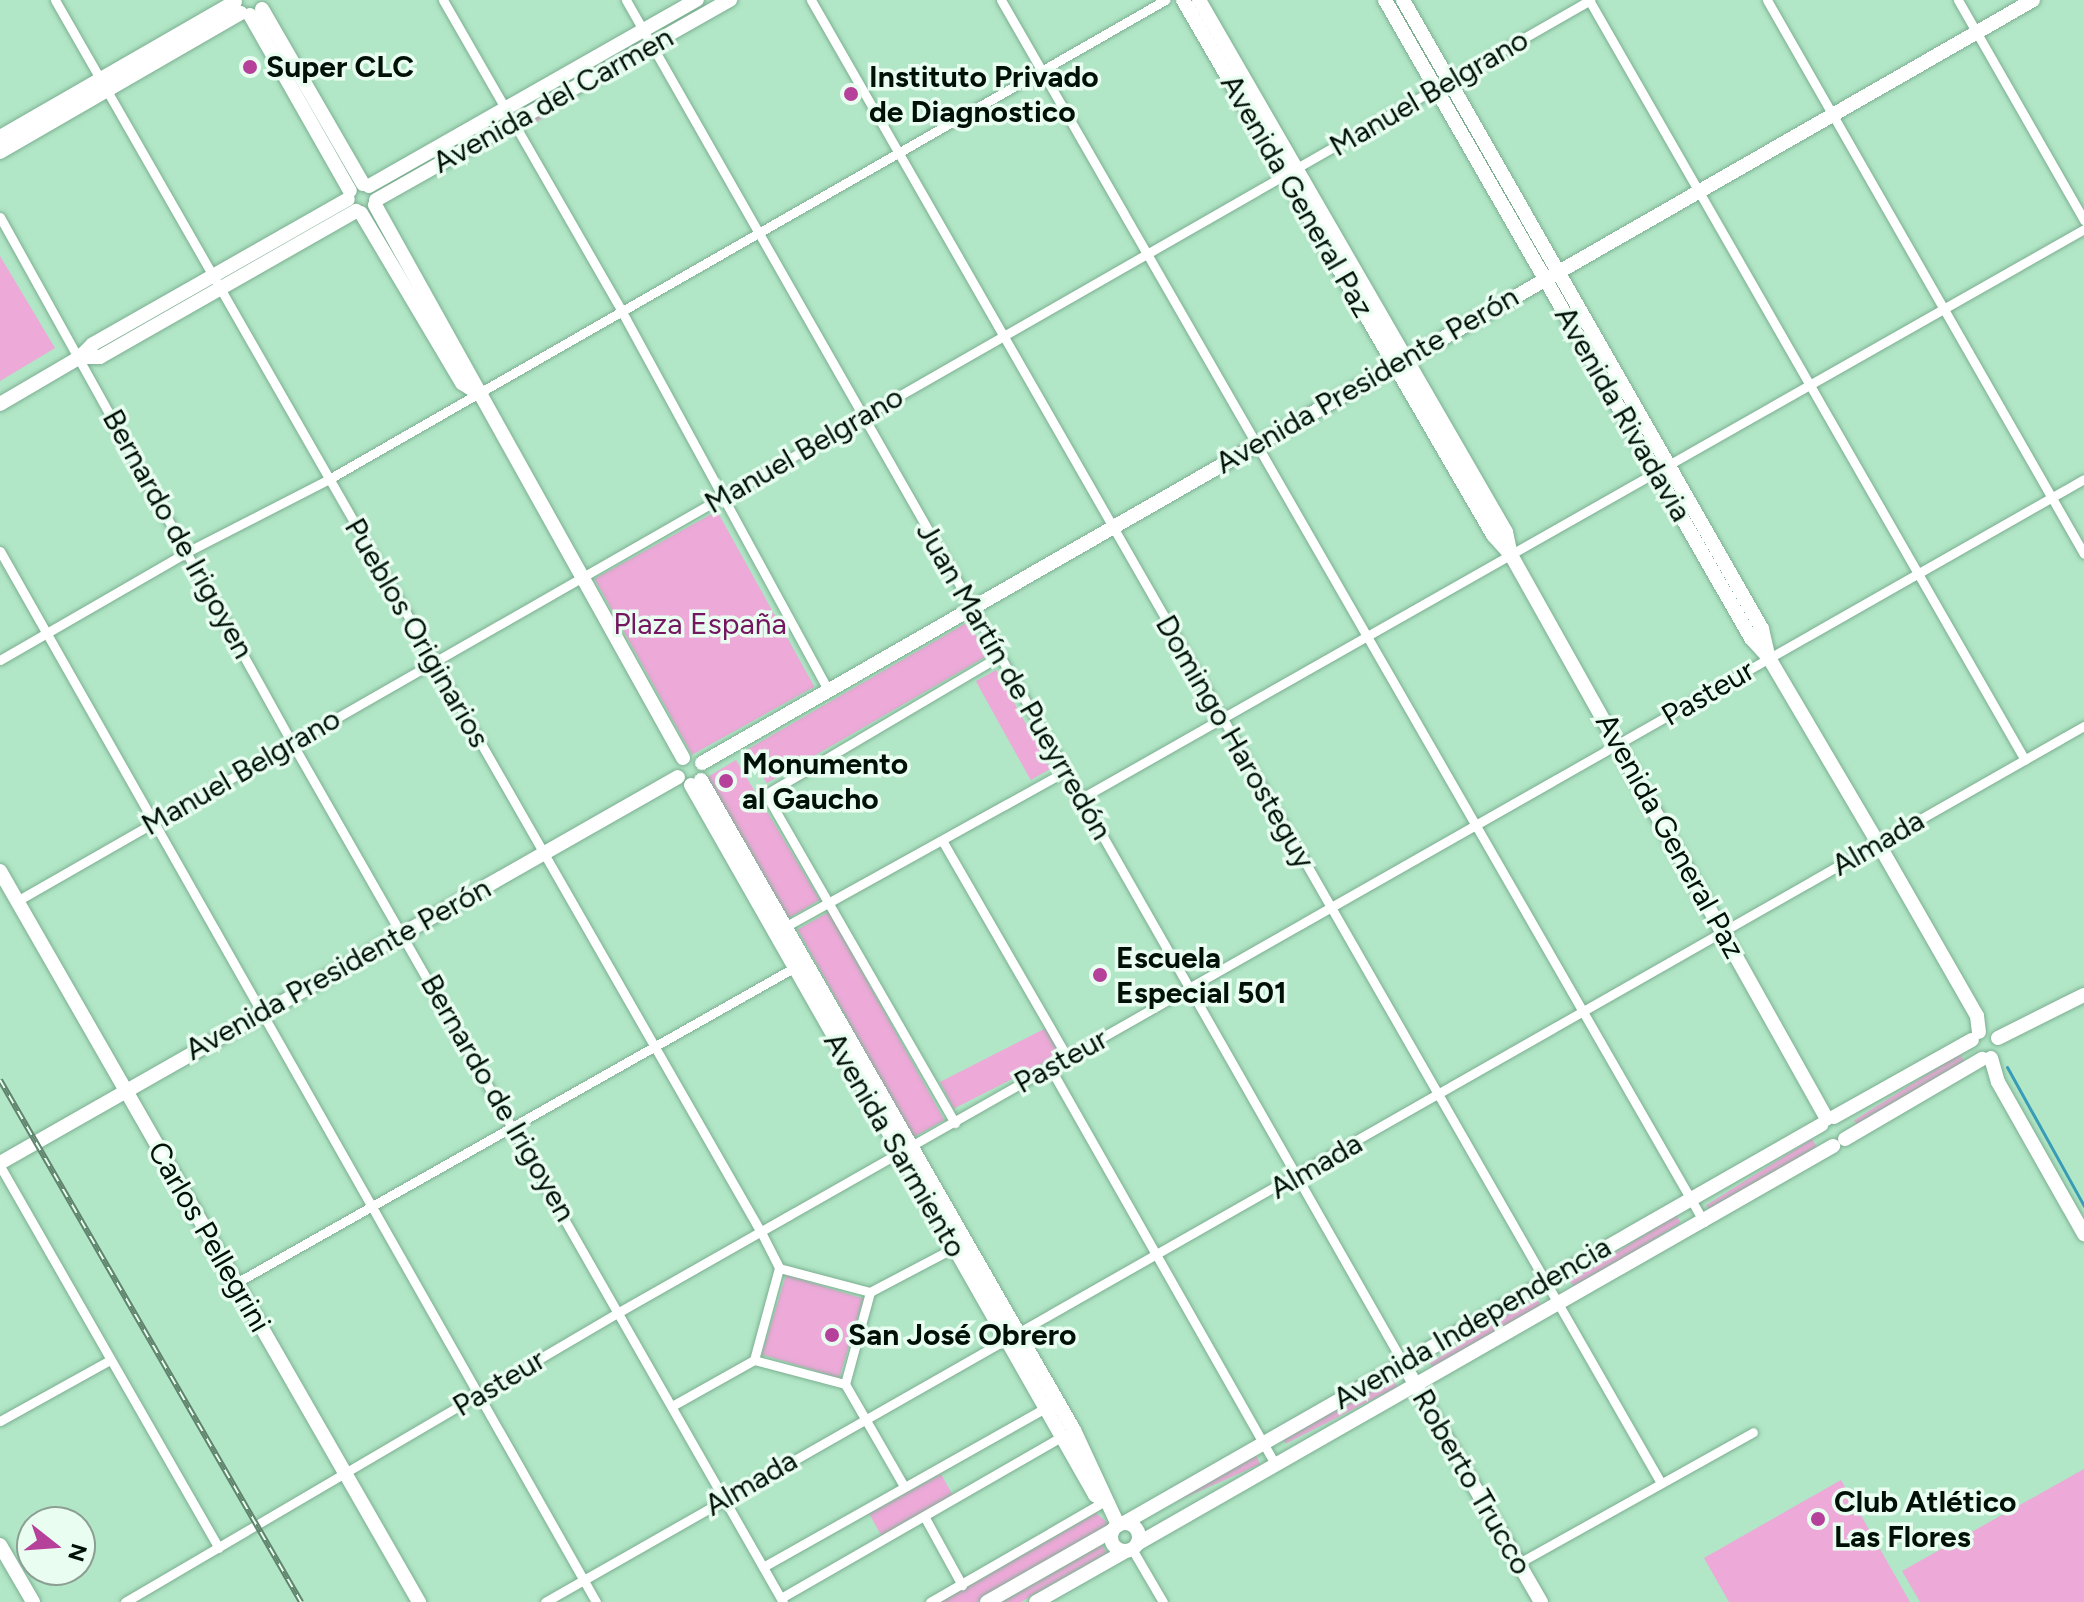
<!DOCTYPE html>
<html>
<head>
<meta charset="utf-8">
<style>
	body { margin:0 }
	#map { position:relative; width:2084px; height:1602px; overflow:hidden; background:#b1e6c6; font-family:Figtree,sans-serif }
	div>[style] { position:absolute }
	.green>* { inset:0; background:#eda9d8; transform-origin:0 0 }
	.stream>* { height:3px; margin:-1.5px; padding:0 1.5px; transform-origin:1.5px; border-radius:1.5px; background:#399cb6 }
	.roads { filter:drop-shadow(0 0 2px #7caf91) drop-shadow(0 0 2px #7caf91) }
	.street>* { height:9px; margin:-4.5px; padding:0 4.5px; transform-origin:4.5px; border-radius:4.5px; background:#fff }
	.secondary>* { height:14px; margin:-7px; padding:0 7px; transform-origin:7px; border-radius:7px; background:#fff }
	.secondary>.ring { margin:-7px; padding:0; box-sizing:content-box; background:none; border:14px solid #fff; border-radius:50% }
	.rail>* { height:6px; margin-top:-3px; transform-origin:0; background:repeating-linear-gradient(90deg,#e9fef1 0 9px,#60846e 0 18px); box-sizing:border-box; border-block:2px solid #60846e }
	.dots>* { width:22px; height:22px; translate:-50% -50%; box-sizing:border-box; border:4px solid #e9fef1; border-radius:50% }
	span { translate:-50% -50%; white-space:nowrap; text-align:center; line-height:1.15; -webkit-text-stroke:7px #e9fef1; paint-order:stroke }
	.poi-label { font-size:30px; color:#011107; font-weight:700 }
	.left { translate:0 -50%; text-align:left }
	.street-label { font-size:30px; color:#011107 }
	.park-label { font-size:30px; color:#751661 }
	.north { position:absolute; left:16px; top:1506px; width:80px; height:80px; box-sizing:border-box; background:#e9fef1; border:2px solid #8c9f93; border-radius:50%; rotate:107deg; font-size:22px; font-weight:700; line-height:32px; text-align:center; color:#011107 }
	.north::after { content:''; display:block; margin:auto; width:28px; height:36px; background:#b5419a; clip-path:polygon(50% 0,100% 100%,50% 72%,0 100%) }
</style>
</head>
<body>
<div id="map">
	<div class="green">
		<div style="left:636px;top:41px;width:5px;height:132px;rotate:53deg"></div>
		<div style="clip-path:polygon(0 256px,55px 348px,0 381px)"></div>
		<div style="left:717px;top:511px;width:201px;height:140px;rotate:61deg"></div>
		<div style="left:968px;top:622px;width:39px;height:255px;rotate:60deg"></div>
		<div style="left:996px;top:670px;width:113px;height:23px;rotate:61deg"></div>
		<div style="left:736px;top:760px;width:163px;height:37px;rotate:59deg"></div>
		<div style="left:829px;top:912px;width:238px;height:36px;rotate:61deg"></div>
		<div style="left:1046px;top:1028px;width:30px;height:119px;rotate:63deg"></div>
		<div style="left:1960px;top:1054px;width:9px;height:125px;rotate:58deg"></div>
		<div style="left:1812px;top:1139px;width:9px;height:125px;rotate:58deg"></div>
		<div style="left:1676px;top:1215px;width:9px;height:125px;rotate:58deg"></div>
		<div style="left:786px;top:1275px;width:81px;height:83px;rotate:17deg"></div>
		<div style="left:1536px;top:1297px;width:9px;height:125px;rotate:58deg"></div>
		<div style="left:1393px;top:1379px;width:9px;height:125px;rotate:63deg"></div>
		<div style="left:1256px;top:1455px;width:10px;height:125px;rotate:66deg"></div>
		<div style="clip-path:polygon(2084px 1469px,2084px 1602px,1920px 1602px,1902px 1571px)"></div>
		<div style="left:941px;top:1474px;width:25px;height:82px;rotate:61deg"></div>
		<div style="clip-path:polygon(1841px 1480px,1910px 1602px,1729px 1602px,1704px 1558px)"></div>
		<div style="clip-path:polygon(1096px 1513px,1110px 1525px,977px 1602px,941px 1602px)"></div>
		<div style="clip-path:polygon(1102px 1545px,1107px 1553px,1021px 1602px,1002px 1602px)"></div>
	</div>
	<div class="stream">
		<div style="left:2007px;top:1067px;width:159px;rotate:61deg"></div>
	</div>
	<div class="roads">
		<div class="street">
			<div style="left:55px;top:0;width:1422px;rotate:60.19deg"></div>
			<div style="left:762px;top:1234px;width:38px;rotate:63deg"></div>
			<div style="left:779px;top:1268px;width:95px;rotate:105.2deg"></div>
			<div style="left:754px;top:1360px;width:94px;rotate:14.8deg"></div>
			<div style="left:845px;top:1384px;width:95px;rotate:-74.8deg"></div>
			<div style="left:870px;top:1292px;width:94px;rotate:-165.2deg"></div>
			<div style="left:443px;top:0;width:357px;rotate:60.1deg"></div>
			<div style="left:621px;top:310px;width:430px;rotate:61.4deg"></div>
			<div style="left:626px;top:0;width:1569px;rotate:60.31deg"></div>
			<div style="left:811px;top:0;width:1709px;rotate:60.18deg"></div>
			<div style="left:1001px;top:0;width:1410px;rotate:60.09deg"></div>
			<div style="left:1589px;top:0;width:876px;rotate:60.16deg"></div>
			<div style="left:1767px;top:0;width:638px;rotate:60.22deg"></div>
			<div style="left:1958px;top:0;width:254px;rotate:60.2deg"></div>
			<div style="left:0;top:217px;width:602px;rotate:60.96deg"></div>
			<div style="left:292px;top:743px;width:989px;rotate:60.25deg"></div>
			<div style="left:0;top:551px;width:1208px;rotate:60.44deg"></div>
			<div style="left:0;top:660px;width:218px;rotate:-30deg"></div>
			<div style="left:189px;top:551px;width:157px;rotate:-27.2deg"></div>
			<div style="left:329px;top:479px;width:964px;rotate:-29.81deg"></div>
			<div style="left:1080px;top:799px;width:1155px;rotate:-29.58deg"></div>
			<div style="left:943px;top:842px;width:248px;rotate:60deg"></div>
			<div style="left:17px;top:901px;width:1813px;rotate:-29.8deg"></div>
			<div style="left:781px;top:929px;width:322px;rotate:-29deg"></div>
			<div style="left:1049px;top:1066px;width:459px;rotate:60.4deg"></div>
			<div style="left:955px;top:1123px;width:379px;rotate:-119.9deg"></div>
			<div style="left:766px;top:794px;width:271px;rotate:-30.6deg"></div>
			<div style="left:0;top:1166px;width:440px;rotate:60.2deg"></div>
			<div style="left:236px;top:1283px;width:644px;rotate:-29.47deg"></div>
			<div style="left:870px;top:1292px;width:101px;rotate:-27.8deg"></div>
			<div style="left:845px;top:1384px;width:118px;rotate:60deg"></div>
			<div style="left:672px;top:1406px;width:94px;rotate:-29.3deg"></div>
			<div style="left:0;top:1421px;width:126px;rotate:-29deg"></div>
			<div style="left:924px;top:1516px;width:79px;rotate:61.2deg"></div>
			<div style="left:1132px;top:1549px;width:61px;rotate:59.7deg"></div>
			<div style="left:1519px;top:1563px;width:268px;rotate:-29.2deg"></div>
			<div style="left:763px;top:1567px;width:330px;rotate:-29.4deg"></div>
			<div style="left:781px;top:1598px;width:329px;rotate:-29.9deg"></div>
			<div style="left:125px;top:1602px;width:573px;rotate:-30.41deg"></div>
			<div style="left:619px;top:1312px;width:1685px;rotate:-29.62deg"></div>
			<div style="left:545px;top:1602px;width:1771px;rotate:-29.65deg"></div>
			<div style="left:930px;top:1602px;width:202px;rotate:-30deg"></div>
		</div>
		<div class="secondary">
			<div style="left:1183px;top:0;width:618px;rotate:59.91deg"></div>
			<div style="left:1493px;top:535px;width:27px;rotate:48deg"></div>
			<div style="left:1511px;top:555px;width:646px;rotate:60.74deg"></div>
			<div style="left:1199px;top:0;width:614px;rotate:60.01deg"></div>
			<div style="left:1506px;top:532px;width:24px;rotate:78deg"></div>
			<div style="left:1385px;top:0;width:736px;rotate:60.16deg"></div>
			<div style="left:1751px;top:638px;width:27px;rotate:48deg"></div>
			<div style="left:1769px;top:658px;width:215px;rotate:59.5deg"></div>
			<div style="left:1878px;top:843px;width:199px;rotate:60.2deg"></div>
			<div style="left:1977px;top:1016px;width:16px;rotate:83deg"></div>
			<div style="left:1403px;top:0;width:724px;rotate:60.28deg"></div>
			<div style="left:1762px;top:629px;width:26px;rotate:77deg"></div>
			<div style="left:262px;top:9px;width:202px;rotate:60deg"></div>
			<div style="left:250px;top:15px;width:202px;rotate:60.4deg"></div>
			<div style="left:0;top:137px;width:271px;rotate:-29.9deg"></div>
			<div style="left:0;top:152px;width:278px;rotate:-30deg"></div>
			<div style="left:369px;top:186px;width:377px;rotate:-29.6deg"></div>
			<div style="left:376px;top:200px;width:407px;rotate:-29.5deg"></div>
			<div style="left:375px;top:205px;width:633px;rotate:60.88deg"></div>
			<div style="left:361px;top:213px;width:198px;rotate:59.3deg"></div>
			<div style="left:462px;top:383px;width:15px;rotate:32deg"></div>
			<div style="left:80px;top:357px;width:20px"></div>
			<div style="left:100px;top:357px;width:295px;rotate:-29.7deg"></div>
			<div style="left:0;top:404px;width:93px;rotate:-30.4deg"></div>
			<div style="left:80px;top:357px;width:18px;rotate:-45deg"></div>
			<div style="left:93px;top:344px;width:293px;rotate:-29.6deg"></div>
			<div style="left:702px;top:763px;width:1534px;rotate:-29.82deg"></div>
			<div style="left:701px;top:780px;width:749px;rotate:60.15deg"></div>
			<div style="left:1074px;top:1430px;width:105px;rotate:65.1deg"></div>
			<div style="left:691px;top:785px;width:817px;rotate:60.36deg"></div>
			<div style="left:1095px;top:1495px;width:12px;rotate:31deg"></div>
			<div style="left:0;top:871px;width:843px;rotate:60.18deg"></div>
			<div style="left:1998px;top:1038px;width:96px;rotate:-26.6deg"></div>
			<div style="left:1991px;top:1058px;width:25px;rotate:74deg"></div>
			<div style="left:1998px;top:1082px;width:175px;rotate:60.5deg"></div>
			<div style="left:1834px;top:1117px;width:158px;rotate:-29.2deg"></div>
			<div style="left:1845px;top:1139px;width:159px;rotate:-30.3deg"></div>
			<div style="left:0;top:1163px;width:780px;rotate:-29.65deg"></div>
			<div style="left:1403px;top:1363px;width:276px;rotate:60deg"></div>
			<div class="ring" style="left:1111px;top:1523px;width:14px;height:14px"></div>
			<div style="left:1124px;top:1523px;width:803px;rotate:-29.73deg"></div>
			<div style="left:1137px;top:1544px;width:802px;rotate:-29.76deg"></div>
			<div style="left:0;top:1545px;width:66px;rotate:59.9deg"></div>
			<div style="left:987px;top:1602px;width:145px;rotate:-29.7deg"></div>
			<div style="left:1036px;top:1602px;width:101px;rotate:-29.6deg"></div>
		</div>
	</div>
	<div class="rail">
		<div style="left:0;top:1080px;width:603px;rotate:60.03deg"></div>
	</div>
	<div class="dots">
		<div style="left:250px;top:67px;background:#b5419a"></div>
		<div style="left:851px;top:94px;background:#b5419a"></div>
		<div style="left:726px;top:781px;background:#b5419a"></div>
		<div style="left:1100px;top:975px;background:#b5419a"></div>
		<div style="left:832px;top:1335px;background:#b5419a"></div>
		<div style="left:1818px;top:1519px;background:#b5419a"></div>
	</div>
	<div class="poi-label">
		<span class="left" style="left:266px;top:67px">Super CLC</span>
		<span class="left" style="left:869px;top:94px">Instituto Privado<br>de Diagnostico</span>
		<span class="left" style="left:742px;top:781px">Monumento<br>al Gaucho</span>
		<span class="left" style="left:1116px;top:975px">Escuela<br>Especial 501</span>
		<span class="left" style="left:848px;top:1335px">San José Obrero</span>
		<span class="left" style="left:1834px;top:1519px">Club Atlético<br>Las Flores</span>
	</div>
	<div class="street-label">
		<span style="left:1429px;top:93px;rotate:-30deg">Manuel Belgrano</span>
		<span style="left:553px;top:100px;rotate:-29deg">Avenida del Carmen</span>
		<span style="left:1297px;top:196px;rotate:60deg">Avenida General Paz</span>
		<span style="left:1367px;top:380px;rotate:-30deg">Avenida Presidente Perón</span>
		<span style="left:1623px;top:414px;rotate:60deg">Avenida Rivadavia</span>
		<span style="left:804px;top:450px;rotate:-30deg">Manuel Belgrano</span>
		<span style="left:178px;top:534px;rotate:61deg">Bernardo de Irigoyen</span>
		<span style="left:417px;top:633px;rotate:60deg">Pueblos Originarios</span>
		<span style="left:1014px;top:681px;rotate:60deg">Juan Martín de Pueyrredón</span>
		<span style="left:1708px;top:693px;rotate:-30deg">Pasteur</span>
		<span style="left:1235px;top:742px;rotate:60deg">Domingo Harosteguy</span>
		<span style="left:241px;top:772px;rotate:-30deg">Manuel Belgrano</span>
		<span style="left:1670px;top:836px;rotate:61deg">Avenida General Paz</span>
		<span style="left:1878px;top:843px;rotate:-30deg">Almada</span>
		<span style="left:338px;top:969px;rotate:-29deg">Avenida Presidente Perón</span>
		<span style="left:1061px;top:1061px;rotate:-29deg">Pasteur</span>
		<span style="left:498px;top:1098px;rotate:60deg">Bernardo de Irigoyen</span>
		<span style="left:895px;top:1145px;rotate:60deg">Avenida Sarmiento</span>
		<span style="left:1316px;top:1166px;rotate:-30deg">Almada</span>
		<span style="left:209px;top:1237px;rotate:60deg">Carlos Pellegrini</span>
		<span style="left:1472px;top:1323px;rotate:-30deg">Avenida Independencia</span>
		<span style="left:499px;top:1383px;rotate:-31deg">Pasteur</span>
		<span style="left:1472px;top:1482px;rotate:60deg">Roberto Trucco</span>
		<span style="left:751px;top:1483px;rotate:-30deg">Almada</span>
	</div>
	<div class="park-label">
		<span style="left:700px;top:624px">Plaza España</span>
	</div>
	<div class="north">N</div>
</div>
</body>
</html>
